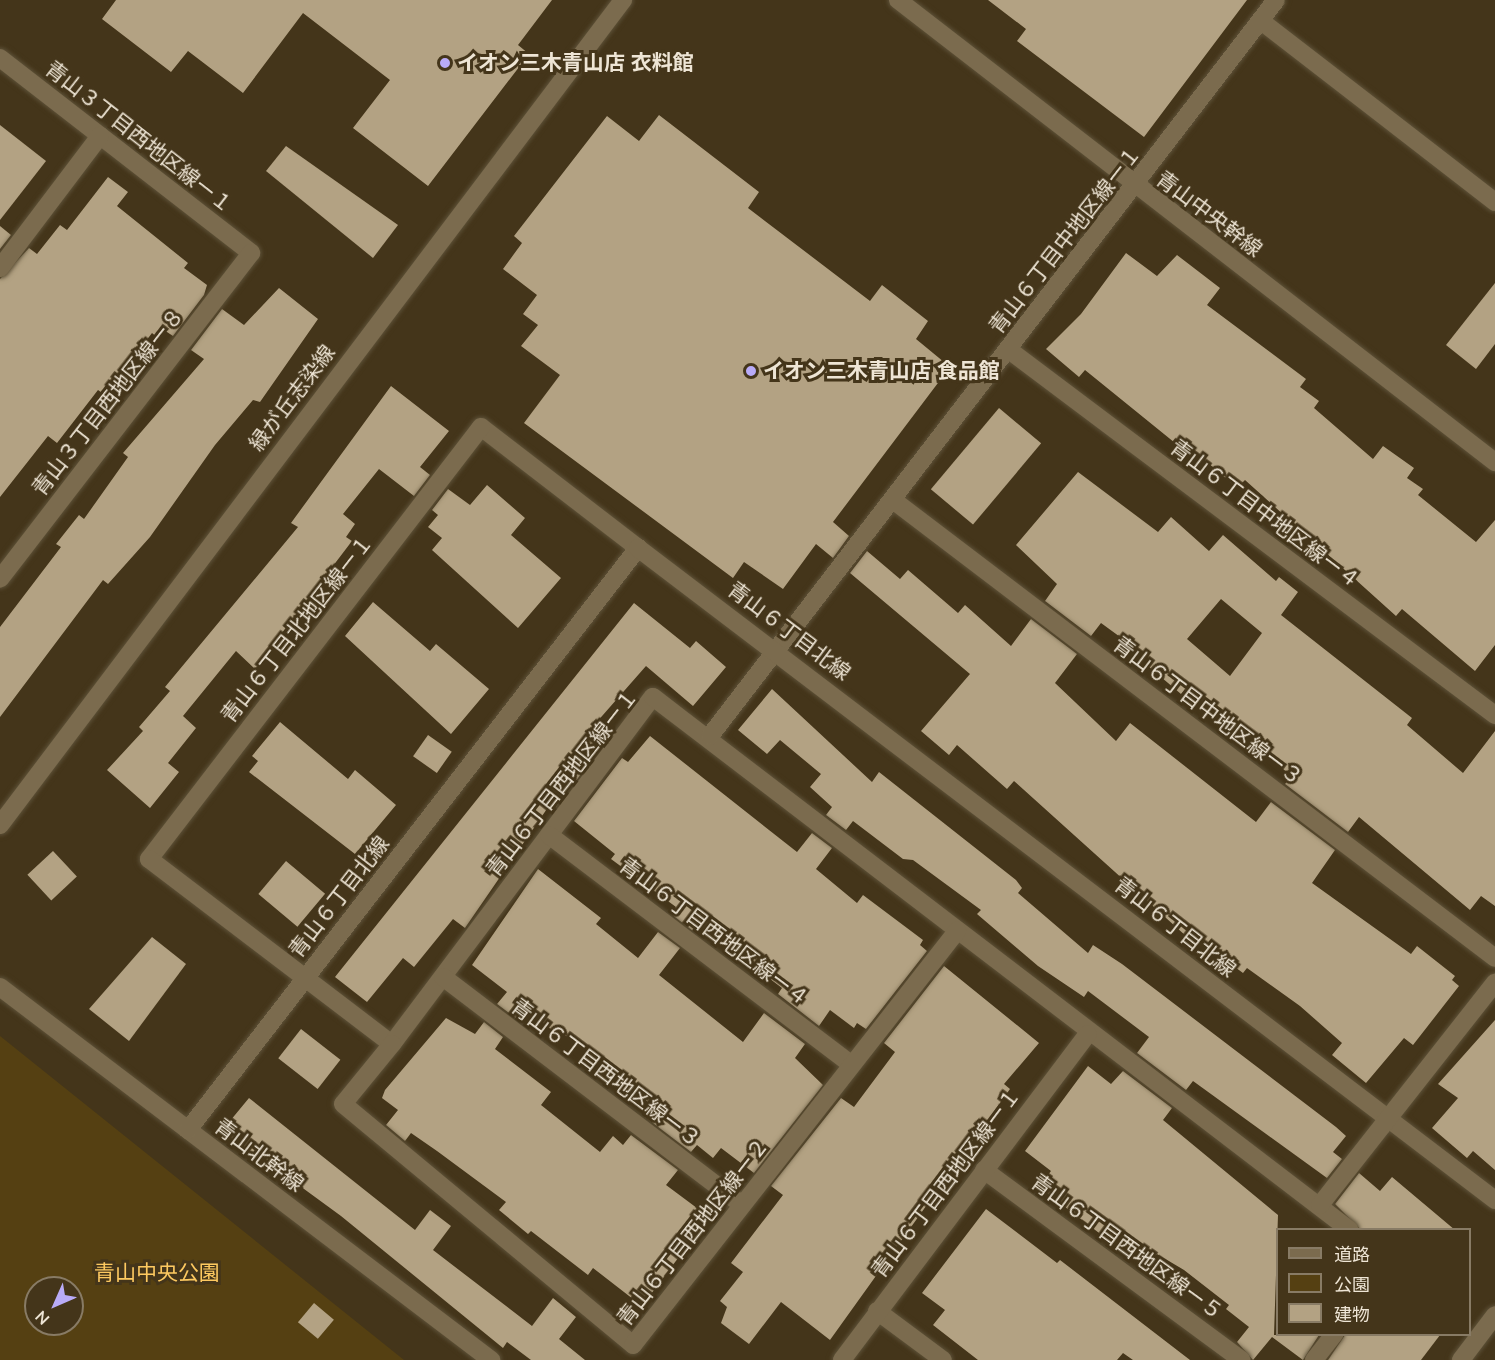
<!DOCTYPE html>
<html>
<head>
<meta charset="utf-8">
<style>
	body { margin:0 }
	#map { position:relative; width:1495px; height:1360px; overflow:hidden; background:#44351a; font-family:"Nunito Sans","Noto Sans JP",sans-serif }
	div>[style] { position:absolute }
	.green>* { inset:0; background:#554012 }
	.building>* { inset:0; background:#b3a283; transform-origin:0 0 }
	.roads { filter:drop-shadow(0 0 2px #5d5138) drop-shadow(0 0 2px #5d5138) }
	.minor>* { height:18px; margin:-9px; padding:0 9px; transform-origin:9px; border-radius:9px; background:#7b6b4e }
	.dots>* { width:16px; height:16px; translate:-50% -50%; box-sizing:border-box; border:3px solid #44351a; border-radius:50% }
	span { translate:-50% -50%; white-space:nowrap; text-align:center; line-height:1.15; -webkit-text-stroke:6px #44351a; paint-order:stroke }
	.poi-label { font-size:21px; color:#eee5d5; font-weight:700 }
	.left { translate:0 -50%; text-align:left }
	.street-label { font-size:21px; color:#eee5d5 }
	.park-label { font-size:21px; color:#fdc960 }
	.legend { position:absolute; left:1276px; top:1228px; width:195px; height:108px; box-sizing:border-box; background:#44351a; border:2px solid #887b65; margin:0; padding:8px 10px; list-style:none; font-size:18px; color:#eee5d5 }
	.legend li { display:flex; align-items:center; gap:12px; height:30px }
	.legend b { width:30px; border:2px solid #887b65 }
	.north { position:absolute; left:24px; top:1276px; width:60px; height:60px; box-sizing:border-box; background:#44351a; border:2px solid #887b65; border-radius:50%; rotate:225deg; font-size:16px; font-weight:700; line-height:24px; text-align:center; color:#eee5d5 }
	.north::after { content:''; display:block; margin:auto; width:21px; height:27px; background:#b9abf7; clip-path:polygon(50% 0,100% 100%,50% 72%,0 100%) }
</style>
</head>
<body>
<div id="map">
	<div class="green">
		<div style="clip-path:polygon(evenodd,0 1036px,404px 1360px,0 1360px,0 1036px,36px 1288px,72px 1288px,72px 1324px,36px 1324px,36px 1288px)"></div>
	</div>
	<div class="building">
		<div style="clip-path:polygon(116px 0,552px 0,518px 45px,529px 54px,428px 186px,353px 128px,390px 80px,303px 13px,243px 93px,188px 51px,171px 72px,102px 19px)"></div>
		<div style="clip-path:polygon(988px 0,1247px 0,1144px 137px,1017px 41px,1026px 29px)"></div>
		<div style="clip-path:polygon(659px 115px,759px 192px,748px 208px,870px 301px,882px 285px,928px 321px,916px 339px,950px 367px,833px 522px,849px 536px,833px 558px,816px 544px,783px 589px,744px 562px,733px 578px,524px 423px,560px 375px,521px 346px,538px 325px,523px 314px,537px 295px,503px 269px,522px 243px,514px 236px,607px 116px,639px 141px)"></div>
		<div style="clip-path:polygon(0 125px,46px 161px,0 220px)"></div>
		<div style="clip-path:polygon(286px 146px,398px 225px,373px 258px,266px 171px)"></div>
		<div style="clip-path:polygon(108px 177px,128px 192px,117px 206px,188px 263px,184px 268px,207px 285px,204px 295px,173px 336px,164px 330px,158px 338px,152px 333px,105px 395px,98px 390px,57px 443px,48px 436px,0 497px,0 279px,29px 248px,37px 254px,60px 225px,67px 230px)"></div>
		<div style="clip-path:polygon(0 226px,11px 235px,0 249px)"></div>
		<div style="clip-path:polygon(1126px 253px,1157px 276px,1177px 255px,1220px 288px,1207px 305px,1306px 379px,1300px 387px,1319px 401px,1314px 408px,1373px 459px,1383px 446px,1414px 468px,1407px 478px,1423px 489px,1418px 495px,1476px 542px,1495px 520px,1495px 645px,1475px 671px,1402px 609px,1396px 616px,1245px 480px,1237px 488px,1184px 442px,1180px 447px,1085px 370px,1079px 377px,1046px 349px,1081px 314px)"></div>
		<div style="clip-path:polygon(1495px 283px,1495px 344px,1476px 369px,1446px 345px)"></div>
		<div style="clip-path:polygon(279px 288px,318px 319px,260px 402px,253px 400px,215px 445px,150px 537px,108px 584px,103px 580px,0 717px,0 627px,61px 547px,56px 544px,79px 515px,84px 519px,128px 457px,123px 453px,204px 359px,191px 350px,222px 309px,244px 325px)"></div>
		<div style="clip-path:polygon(391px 386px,449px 431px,420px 467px,430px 475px,414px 496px,379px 469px,343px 514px,355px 524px,346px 537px,352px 541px,275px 642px,278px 645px,255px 669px,236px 651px,183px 716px,196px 728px,168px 763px,179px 772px,150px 808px,107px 770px,143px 731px,139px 727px,170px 691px,165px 687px,298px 527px,291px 523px)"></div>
		<div style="left:999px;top:408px;width:55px;height:106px;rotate:40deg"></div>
		<div style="clip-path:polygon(evenodd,1078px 472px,1158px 532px,1171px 517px,1209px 551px,1223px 535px,1276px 581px,1279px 577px,1298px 592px,1281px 615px,1412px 718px,1407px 725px,1463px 773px,1495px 731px,1495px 906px,1481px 896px,1470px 910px,1359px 817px,1348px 832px,1285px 784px,1292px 776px,1265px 755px,1269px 750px,1185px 689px,1181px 694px,1148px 666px,1153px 661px,1101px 623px,1091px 636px,1045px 601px,1057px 584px,1016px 545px,1078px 472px,1221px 599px,1262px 633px,1230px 676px,1187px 639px,1221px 599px)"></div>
		<div style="clip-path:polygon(487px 485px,525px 518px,511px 535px,561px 578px,518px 628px,432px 550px,442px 538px,428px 527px,438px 515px,432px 510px,448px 489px,470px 505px)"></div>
		<div style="clip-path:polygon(867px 551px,900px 579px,908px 570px,958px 613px,965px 605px,1011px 646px,1031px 619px,1077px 654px,1055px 683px,1116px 741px,1130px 723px,1256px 822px,1271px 802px,1335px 850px,1312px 883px,1411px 954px,1417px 946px,1455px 976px,1452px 980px,1459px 986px,1413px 1045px,1404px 1038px,1366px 1083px,1332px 1055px,1342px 1043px,1300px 1006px,1247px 968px,1243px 973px,1189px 933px,1186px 936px,1014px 781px,1007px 789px,957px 745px,949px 755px,921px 731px,970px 674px,850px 573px)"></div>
		<div style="clip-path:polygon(373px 602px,430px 651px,436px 644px,489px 689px,451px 734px,345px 636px)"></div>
		<div style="clip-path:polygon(634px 603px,690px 648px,696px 641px,726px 667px,693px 706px,646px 666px,588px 732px,604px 744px,556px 807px,551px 803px,465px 928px,453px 919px,414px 967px,403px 958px,367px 1002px,335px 977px)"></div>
		<div style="clip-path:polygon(772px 689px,872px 782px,879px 772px,1016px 880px,1022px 888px,1018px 893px,1088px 953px,1093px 945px,1122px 964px,1336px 1127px,1346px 1136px,1333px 1152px,1342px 1159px,1327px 1178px,1193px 1081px,1186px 1090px,1137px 1053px,1149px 1037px,1088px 991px,1084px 997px,1038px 966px,977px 914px,981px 910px,913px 860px,903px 859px,853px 821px,846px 830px,826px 815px,832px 807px,810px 787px,821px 774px,780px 740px,767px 754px,738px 730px)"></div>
		<div style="clip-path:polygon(280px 722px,348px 779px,355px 770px,396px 805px,355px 854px,249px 772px,258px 761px,252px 756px)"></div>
		<div style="left:428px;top:735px;width:29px;height:26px;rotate:35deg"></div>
		<div style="clip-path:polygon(650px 736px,797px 852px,812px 833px,832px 848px,816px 869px,857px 903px,863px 895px,923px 940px,920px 945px,927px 951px,866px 1029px,857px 1023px,854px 1028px,830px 1010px,819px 1026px,778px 994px,782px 988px,698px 924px,693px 931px,671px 914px,676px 907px,611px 859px,615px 854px,574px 821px,622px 758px,628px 762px)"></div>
		<div style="left:53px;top:851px;width:35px;height:35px;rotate:47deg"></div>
		<div style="left:286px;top:861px;width:51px;height:43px;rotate:40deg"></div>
		<div style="clip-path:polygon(538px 869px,601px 918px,596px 924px,638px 958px,658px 932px,680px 948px,659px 975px,743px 1042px,764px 1013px,805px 1044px,795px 1058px,823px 1085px,754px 1173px,721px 1148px,713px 1158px,697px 1145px,691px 1152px,645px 1117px,653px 1106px,555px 1027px,552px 1030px,525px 1009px,517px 1019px,497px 1004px,507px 992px,472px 965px)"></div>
		<div style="clip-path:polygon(152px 937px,186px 964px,129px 1041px,89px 1009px)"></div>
		<div style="clip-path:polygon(944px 966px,1039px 1043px,1004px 1084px,1010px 1089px,830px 1340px,781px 1302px,749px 1344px,721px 1323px,727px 1307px,720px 1301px,743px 1272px,731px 1263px,783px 1195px,771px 1186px,841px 1098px,854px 1107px,895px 1052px,884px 1043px)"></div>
		<div style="clip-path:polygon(446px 1018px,475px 1034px,484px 1022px,503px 1037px,495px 1049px,551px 1092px,541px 1105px,600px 1152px,613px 1136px,623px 1145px,631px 1135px,678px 1170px,666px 1185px,709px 1217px,642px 1306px,593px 1268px,588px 1275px,531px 1231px,528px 1234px,499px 1210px,506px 1202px,437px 1151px,411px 1133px,405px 1141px,386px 1125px,398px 1110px,382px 1098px,385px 1090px)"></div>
		<div style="clip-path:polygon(1495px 1020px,1495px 1170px,1473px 1151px,1467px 1158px,1432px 1128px,1458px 1098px,1438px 1084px)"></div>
		<div style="left:301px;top:1029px;width:50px;height:37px;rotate:38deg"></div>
		<div style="clip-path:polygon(1088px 1066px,1111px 1084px,1123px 1071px,1172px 1108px,1163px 1120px,1278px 1215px,1274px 1335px,1319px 1335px,1303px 1360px,1272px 1337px,1253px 1360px,1237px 1342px,1249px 1327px,1226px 1309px,1229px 1305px,1184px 1270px,1157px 1254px,1153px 1259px,1110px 1228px,1103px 1236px,1039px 1187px,1051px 1171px,1025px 1151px)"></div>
		<div style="clip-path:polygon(249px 1098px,415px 1230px,430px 1210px,451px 1226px,433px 1250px,532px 1326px,553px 1298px,576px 1317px,559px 1339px,585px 1360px,531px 1360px,507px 1342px,503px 1348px,341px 1216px,274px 1167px,271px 1171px,229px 1136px,237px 1126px,230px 1121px)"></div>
		<div style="clip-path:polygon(1359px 1173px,1380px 1191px,1392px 1177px,1455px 1230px,1361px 1230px,1335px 1204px)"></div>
		<div style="clip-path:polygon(986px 1209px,1057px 1263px,1060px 1260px,1190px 1360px,1133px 1360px,1123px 1353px,1117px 1360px,978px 1360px,933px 1325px,945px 1310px,922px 1293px)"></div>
		<div style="left:314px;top:1303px;width:26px;height:25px;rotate:40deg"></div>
		<div style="clip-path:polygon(1345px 1335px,1440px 1335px,1421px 1360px,1328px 1360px)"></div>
	</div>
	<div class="roads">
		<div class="minor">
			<div style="left:898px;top:0;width:755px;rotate:37.74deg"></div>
			<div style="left:1261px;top:21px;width:296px;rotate:37.7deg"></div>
			<div style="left:0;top:58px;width:318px;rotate:37.8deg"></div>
			<div style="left:251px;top:253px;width:411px;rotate:127.6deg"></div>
			<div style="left:0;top:268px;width:166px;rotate:-52.9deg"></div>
			<div style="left:1009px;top:350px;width:608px;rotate:36.91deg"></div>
			<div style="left:893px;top:500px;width:756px;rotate:37.26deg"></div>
			<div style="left:638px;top:548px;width:198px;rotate:-142.4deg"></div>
			<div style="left:481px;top:427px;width:545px;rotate:127.54deg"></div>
			<div style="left:149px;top:859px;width:305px;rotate:37.3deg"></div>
			<div style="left:392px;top:1044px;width:434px;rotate:-53.1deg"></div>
			<div style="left:653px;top:697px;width:877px;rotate:37.41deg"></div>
			<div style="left:710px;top:736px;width:928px;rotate:-52.44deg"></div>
			<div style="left:0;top:825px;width:1034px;rotate:-52.94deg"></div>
			<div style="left:549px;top:835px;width:380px;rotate:37.2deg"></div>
			<div style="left:443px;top:977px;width:376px;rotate:37.3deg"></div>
			<div style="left:0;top:987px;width:617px;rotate:37.22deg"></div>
			<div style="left:392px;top:1044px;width:77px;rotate:129.2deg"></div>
			<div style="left:343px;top:1104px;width:377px;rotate:39.7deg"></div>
			<div style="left:633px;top:1345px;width:526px;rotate:-51.95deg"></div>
			<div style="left:188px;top:1130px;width:736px;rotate:-52.29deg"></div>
			<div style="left:638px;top:548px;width:1077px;rotate:37.26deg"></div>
			<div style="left:984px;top:1170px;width:320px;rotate:36.4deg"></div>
			<div style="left:1320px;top:1205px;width:283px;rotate:-51.8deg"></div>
			<div style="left:877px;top:1311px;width:82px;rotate:36.6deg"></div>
			<div style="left:842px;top:1360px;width:408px;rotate:-53deg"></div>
			<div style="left:1314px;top:1360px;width:33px;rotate:-52deg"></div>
			<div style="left:1461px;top:1360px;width:56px;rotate:-52.9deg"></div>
		</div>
	</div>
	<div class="dots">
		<div style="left:445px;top:63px;background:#b9abf7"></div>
		<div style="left:751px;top:371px;background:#b9abf7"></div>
	</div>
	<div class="poi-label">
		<span class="left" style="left:457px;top:63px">イオン三木青山店 衣料館</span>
		<span class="left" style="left:763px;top:371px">イオン三木青山店 食品館</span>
	</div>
	<div class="street-label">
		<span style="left:139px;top:137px;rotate:38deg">青山３丁目西地区線ー１</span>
		<span style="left:1209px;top:214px;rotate:37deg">青山中央幹線</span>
		<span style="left:1065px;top:240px;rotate:-52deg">青山６丁目中地区線ー１</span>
		<span style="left:292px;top:398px;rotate:-53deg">緑が丘志染線</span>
		<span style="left:108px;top:402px;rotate:-52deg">青山３丁目西地区線ー８</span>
		<span style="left:1265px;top:514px;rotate:37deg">青山６丁目中地区線ー４</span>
		<span style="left:297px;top:629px;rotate:-52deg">青山６丁目北地区線ー１</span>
		<span style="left:789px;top:631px;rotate:37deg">青山６丁目北線</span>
		<span style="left:1208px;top:711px;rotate:37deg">青山６丁目中地区線ー３</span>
		<span style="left:562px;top:783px;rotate:-52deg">青山６丁目西地区線ー１</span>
		<span style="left:339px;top:897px;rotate:-52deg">青山６丁目北線</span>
		<span style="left:1175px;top:927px;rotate:38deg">青山６丁目北線</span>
		<span style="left:714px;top:932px;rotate:37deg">青山６丁目西地区線ー４</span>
		<span style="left:606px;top:1073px;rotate:37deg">青山６丁目西地区線ー３</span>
		<span style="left:259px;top:1155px;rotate:37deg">青山北幹線</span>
		<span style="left:946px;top:1183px;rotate:-53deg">青山６丁目西地区線ー１</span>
		<span style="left:693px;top:1232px;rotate:-52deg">青山６丁目西地区線ー２</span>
		<span style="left:1127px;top:1247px;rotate:36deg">青山６丁目西地区線ー５</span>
	</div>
	<div class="park-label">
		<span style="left:157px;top:1273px">青山中央公園</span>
	</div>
	<ul class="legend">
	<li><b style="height:8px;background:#7b6b4e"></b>道路</li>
	<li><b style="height:16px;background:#554012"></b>公園</li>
	<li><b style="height:16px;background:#b3a283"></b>建物</li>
	</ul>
	<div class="north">N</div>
</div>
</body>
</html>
